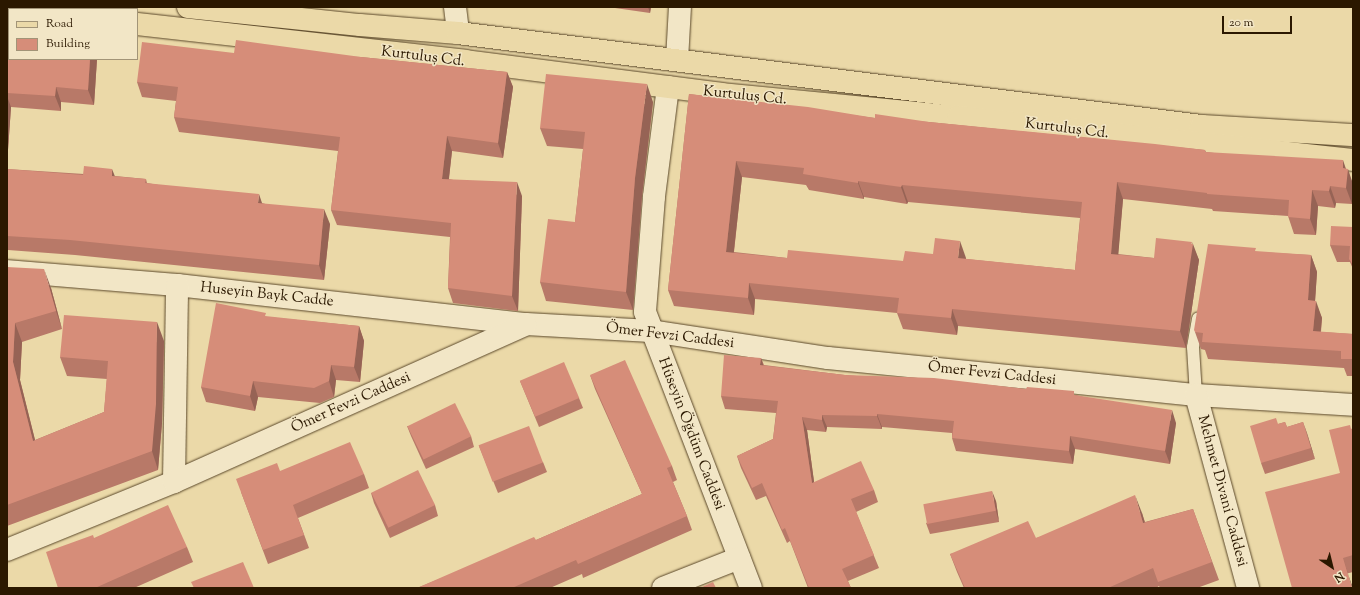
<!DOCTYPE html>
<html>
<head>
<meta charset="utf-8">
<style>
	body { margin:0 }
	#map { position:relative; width:1360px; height:595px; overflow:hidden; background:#ebd9a8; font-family:"Sorts Mill Goudy",serif }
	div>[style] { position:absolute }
	.roads { filter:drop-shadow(0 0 1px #5b482a) drop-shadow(0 0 1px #5b482a) }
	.service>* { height:12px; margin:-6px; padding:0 6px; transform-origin:6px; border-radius:6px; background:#f2e6c6 }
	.minor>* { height:22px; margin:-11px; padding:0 11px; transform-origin:11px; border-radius:11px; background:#f2e6c6 }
	.tertiary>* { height:22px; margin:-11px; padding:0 11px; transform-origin:11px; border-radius:11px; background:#f2e6c6 }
	.primary>* { height:22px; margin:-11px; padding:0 11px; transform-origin:11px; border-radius:11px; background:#ebd9a8 }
	.wall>* { inset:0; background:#b87968 }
	.shaded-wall>* { inset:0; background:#966355 }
	.building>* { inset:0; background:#d68d79; transform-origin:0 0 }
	span { translate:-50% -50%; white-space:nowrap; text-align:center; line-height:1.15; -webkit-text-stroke:3px #f2e6c6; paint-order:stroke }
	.street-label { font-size:15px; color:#2b1800 }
	.frame { position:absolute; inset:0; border:8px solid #2b1800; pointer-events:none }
	.legend { position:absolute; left:8px; top:8px; width:130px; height:52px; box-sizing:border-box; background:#f2e6c6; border:1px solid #a29477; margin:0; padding:5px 7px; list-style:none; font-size:12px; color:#2b1800 }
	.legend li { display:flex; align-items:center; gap:8px; height:20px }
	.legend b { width:20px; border:1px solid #a29477 }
	.north { position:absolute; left:1312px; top:547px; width:40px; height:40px; -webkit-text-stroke:3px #f2e6c6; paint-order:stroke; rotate:145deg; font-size:11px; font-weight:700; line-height:16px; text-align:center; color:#2b1800 }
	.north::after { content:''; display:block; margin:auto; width:14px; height:18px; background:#2b1800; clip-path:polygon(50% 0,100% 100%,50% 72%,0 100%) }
	.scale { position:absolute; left:1222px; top:16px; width:70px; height:18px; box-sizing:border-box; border:2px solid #2b1800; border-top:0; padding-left:5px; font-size:12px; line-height:14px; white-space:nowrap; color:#2b1800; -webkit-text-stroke:3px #f2e6c6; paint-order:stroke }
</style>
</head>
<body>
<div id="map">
	<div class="roads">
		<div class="service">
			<div style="left:1196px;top:395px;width:48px;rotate:-93.6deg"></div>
			<div style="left:1193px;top:347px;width:29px;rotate:-80deg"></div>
		</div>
		<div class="minor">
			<div style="left:668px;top:87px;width:111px;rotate:97.3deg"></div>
			<div style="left:654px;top:197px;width:115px;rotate:94.5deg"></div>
			<div style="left:645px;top:312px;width:296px;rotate:69deg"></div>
			<div style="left:7px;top:271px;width:171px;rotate:4.7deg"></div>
			<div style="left:177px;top:285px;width:351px;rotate:6.4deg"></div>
			<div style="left:526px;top:324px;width:125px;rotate:3.2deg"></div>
			<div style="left:651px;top:331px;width:179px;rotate:8.7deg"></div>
			<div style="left:828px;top:358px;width:213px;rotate:5.7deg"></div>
			<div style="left:1040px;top:379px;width:157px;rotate:5.9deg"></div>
			<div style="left:1196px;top:395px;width:157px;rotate:3.6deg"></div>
			<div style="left:1196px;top:395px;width:200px;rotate:74.9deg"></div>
			<div style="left:174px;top:482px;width:197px;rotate:-89.1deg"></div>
			<div style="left:7px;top:550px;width:180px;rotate:-22.2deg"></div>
			<div style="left:174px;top:482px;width:385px;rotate:-24.1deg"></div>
			<div style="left:663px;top:588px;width:82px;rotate:-21.5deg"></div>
		</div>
		<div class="tertiary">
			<div style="left:455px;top:7px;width:26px;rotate:83deg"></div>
			<div style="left:677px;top:60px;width:53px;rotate:-86.8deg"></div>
		</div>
		<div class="primary">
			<div style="left:188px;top:7px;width:173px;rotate:6deg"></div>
			<div style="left:360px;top:25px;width:98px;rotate:4.7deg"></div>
			<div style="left:458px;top:33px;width:749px;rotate:7.13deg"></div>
			<div style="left:1201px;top:126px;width:152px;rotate:3.4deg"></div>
			<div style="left:7px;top:12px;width:2px"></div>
			<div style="left:137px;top:24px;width:330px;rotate:6.4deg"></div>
			<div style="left:465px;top:61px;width:258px;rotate:7.3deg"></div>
			<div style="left:721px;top:94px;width:238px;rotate:5.5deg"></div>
			<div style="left:958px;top:117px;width:397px;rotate:6.2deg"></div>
		</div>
	</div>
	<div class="wall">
		<div style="clip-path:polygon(608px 7px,651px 7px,650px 13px)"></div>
		<div style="clip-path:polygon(7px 24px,9px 59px,97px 59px,94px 105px,61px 102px,61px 111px,11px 107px,7px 164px)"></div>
		<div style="clip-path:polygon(234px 53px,361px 57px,507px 72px,513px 87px,503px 158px,452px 151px,449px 179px,522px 196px,518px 311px,453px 303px,448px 288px,450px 237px,337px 225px,331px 210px,338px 151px,179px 132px,174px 117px,176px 101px,142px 97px,137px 82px)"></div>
		<div style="clip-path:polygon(evenodd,689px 94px,875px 118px,929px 122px,1205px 150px,1206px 152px,1346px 169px,1353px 184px,1352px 204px,1336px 203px,1335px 208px,1318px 206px,1316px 235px,1294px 234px,1288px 216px,1213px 211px,1212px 209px,1123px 199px,1118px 254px,1154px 258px,1192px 244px,1199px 260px,1186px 348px,958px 326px,957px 335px,903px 329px,897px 313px,755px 299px,754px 315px,674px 306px,668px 290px,689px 94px,742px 177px,806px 185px,809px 190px,864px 199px,864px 197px,907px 204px,908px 202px,1080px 218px,1075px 270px,966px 259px,966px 258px,903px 261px,787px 258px,734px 252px,742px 177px)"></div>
		<div style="clip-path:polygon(653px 102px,642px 196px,633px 310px,546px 301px,540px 282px,575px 222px,583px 149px,547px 146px,540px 128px)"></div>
		<div style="clip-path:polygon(7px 169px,115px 176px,146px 179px,147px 183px,262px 203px,330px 224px,324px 280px,75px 255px,8px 250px,7px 248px)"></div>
		<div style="clip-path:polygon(1353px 227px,1353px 269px,1350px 262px,1337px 262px,1330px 245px)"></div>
		<div style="clip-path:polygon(1257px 252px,1311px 255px,1317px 272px,1315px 301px,1322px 318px,1321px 332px,1353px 334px,1353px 376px,1347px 376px,1344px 368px,1208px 359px,1205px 350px,1201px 349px,1195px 332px)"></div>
		<div style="clip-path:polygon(7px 267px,51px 288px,62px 329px,22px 342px,20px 380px,35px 440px,104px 412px,107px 379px,67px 376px,60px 357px,164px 341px,162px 423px,158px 470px,7px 526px)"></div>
		<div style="clip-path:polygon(267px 317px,359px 326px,364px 341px,360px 382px,336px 380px,334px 397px,320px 403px,258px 397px,255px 411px,206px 402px,201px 387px)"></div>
		<div style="clip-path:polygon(761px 358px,764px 365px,845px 375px,1076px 395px,1176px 423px,1170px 464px,1075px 449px,1073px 464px,956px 451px,952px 438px,952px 433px,882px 427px,882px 429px,827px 427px,826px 432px,807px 430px,814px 482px,874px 490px,878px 502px,856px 512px,879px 568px,848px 581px,851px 588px,808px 588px,790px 541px,787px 543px,766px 496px,756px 500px,741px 468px,737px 456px,773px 439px,776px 413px,725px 409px,721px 396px)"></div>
		<div style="clip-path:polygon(590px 375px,672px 466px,677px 480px,673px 482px,687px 516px,692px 530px,583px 578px,582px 574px,550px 588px,417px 588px,536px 540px,642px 494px,595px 389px)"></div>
		<div style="clip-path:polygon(520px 381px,579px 398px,583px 408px,539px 427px)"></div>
		<div style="clip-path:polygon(1285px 422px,1287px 427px,1303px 422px,1315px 459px,1265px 474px,1261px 463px,1278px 424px)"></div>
		<div style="clip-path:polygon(407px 426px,471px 436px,474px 447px,426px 469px,411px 436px)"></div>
		<div style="clip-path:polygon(1353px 428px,1353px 572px,1292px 588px,1340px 473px,1352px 429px)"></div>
		<div style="clip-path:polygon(479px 446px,543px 462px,547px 472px,498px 493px)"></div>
		<div style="clip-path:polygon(280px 471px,364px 474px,369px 488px,298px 518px,309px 548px,268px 564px,241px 492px)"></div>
		<div style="clip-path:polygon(371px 493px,435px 505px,438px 516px,390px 538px,374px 503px)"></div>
		<div style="clip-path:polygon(996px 501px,999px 522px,930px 534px,926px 523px)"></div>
		<div style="clip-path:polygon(1193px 509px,1219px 580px,1197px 588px,1160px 588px,1159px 586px,1156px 588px,964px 588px,957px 572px,950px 554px,1036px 538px,1142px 513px,1145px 522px)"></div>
		<div style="clip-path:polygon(94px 538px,187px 547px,193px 562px,134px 588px,58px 588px)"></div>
	</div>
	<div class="shaded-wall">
		<div style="clip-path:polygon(648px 7px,651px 7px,650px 13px)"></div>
		<div style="clip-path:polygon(90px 59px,97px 59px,94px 105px,88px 90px)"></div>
		<div style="clip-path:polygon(507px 72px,513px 87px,503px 158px,498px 143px)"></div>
		<div style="clip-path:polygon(647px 84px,653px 102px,642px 196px,633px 310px,626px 292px,635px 178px)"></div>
		<div style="clip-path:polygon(56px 87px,61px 102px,61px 111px,55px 96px)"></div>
		<div style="clip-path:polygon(7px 96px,11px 107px,7px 164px)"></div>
		<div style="clip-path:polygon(447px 136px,452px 151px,447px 194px,442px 179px)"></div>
		<div style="clip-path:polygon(1343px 160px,1347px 172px,1348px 169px,1353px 184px,1352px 204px,1346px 188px,1343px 168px)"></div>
		<div style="clip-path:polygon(736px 161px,742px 177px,732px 268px,726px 252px)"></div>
		<div style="clip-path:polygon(112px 169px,118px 184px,112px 176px)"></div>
		<div style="clip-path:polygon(858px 181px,864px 197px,864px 199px,858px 183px)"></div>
		<div style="clip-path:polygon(517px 182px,522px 196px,518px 311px,512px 296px)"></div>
		<div style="clip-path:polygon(1117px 182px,1123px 199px,1117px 270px,1111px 254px)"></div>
		<div style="clip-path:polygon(902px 185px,908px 202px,907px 204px,901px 187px)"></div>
		<div style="clip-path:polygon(1330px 186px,1336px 203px,1335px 208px,1329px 191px)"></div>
		<div style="clip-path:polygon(1312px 190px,1318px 206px,1316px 235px,1310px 219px)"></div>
		<div style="clip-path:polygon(259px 194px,264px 209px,258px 203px)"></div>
		<div style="clip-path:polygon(324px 209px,330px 224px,324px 280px,319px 265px)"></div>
		<div style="clip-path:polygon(960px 241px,966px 258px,964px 275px,958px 258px)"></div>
		<div style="clip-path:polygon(1192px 242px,1193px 246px,1193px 244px,1199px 260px,1186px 348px,1180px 331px)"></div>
		<div style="clip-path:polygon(1311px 255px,1317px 272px,1314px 317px,1308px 300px)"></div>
		<div style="clip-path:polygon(44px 269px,51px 288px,62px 329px,56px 311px)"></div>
		<div style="clip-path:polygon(749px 283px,755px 299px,754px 315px,748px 298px)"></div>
		<div style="clip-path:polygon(1316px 301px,1322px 318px,1319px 348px,1313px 331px)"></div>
		<div style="clip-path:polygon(952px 309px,958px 326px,957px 335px,951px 318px)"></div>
		<div style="clip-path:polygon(157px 322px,164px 341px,162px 423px,158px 470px,152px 451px)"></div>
		<div style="clip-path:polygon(15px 323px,22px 342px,20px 380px,40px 460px,33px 441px,13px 362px)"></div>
		<div style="clip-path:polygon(359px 326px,364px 341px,360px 382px,354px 367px)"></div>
		<div style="clip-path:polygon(761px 358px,765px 371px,760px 365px)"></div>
		<div style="clip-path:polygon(331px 365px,336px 380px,334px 397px,329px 381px)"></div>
		<div style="clip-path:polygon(253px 381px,258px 397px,255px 411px,250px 396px)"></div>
		<div style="clip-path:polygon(1172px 410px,1176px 423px,1170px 464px,1165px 451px)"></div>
		<div style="clip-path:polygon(877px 414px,882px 427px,882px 429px,877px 416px)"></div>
		<div style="clip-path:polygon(822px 415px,827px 427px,826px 432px,822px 420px)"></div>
		<div style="clip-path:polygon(802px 417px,807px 430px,816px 496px,812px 483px)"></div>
		<div style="clip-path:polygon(1303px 422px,1307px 433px,1315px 459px,1311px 448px)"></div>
		<div style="clip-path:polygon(1070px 436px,1075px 449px,1073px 464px,1069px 451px)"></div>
		<div style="clip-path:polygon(992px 491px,996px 501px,999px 522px,996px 511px)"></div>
		<div style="clip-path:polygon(1135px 495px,1142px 513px,1150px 541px,1143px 523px)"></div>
		<div style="clip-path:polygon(1343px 558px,1348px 574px,1353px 588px,1352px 588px)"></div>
	</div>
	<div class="building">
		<div style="clip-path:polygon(7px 24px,9px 24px,9px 59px,90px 59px,88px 90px,56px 87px,55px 96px,7px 93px)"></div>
		<div style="clip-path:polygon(236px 40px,361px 57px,507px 72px,498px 143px,447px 136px,442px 179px,517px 182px,512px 296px,448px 288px,451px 223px,331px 210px,340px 137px,174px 117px,178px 87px,137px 82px,142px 42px,234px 53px)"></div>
		<div style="clip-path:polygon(546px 74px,647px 84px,635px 178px,626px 292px,540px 282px,548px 219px,575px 222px,585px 132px,540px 128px)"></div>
		<div style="clip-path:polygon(evenodd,689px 94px,808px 107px,875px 118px,875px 114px,929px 122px,1155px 144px,1205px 150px,1205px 152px,1343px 160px,1343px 168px,1348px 169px,1346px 188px,1330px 186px,1329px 191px,1312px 190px,1310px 219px,1288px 217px,1289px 200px,1207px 194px,1207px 193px,1117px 182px,1111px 254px,1154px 258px,1156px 238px,1192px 242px,1191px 244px,1193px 244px,1180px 331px,952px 309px,951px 318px,897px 313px,899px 298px,749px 283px,748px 298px,668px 290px,689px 94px,736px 161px,804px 168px,803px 174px,858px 183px,858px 181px,901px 187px,902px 185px,1082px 202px,1075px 270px,958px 258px,960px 241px,935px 238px,933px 254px,905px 251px,903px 261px,788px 250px,787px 258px,726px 252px,736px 161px)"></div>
		<div style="clip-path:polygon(84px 166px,112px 169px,112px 176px,146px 179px,145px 183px,259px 194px,258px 203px,324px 209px,319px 265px,70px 240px,7px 236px,7px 169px,83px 175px)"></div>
		<div style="clip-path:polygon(1331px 226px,1353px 227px,1353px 265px,1349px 259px,1350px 246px,1330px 245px)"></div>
		<div style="clip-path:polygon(1208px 244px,1256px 248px,1255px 251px,1311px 255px,1308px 300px,1316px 301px,1313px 331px,1353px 334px,1353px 359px,1341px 359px,1341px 351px,1202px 342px,1203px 333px,1195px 332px,1194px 330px)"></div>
		<div style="clip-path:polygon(7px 267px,44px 269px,56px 311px,15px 323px,13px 362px,33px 441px,104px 412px,108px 361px,60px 357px,64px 315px,157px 322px,156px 404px,152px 451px,7px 505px)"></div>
		<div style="clip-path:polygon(216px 303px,266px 313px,265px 316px,359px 326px,354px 367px,331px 365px,329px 381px,314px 388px,253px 381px,250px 396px,201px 387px)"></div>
		<div style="clip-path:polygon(724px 355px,761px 358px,760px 365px,845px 375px,934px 378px,1026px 389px,1027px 387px,1074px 391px,1074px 395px,1172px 410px,1165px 451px,1070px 436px,1069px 451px,952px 438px,954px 421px,877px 414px,877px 416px,822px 415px,822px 420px,802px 417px,812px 483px,861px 461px,874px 490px,851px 499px,874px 555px,842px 569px,851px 588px,809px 588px,785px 528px,782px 530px,762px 483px,752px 488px,737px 456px,773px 439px,778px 401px,721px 396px)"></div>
		<div style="clip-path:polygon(625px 360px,672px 466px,667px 468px,687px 516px,578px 564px,576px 560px,512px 588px,417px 588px,534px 537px,536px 540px,642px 494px,590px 375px)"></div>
		<div style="left:564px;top:362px;width:39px;height:48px;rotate:67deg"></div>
		<div style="left:455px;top:403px;width:37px;height:53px;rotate:64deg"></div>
		<div style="clip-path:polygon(1276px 418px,1278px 424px,1285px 422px,1287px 427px,1303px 422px,1311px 448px,1261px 463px,1250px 426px)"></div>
		<div style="clip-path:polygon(1350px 425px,1351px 429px,1353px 428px,1353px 555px,1343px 558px,1352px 588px,1292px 588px,1265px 492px,1340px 473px,1329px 430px)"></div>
		<div style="left:529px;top:426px;width:39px;height:54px;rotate:69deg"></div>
		<div style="clip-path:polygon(350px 442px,364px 474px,293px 505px,304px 535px,263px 550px,236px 479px,277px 463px,280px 471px)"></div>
		<div style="left:418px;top:470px;width:39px;height:52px;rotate:64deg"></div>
		<div style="left:992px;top:491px;width:20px;height:70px;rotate:79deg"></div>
		<div style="clip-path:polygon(1135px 495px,1143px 523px,1193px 509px,1212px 562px,1158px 582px,1153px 568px,1108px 588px,965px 588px,950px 554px,1028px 521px,1036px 538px)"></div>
		<div style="clip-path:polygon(168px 505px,187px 547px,95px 588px,58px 588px,46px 552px,93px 535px,94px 538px)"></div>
		<div style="clip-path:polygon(243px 562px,254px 588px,194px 588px,191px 582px)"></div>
		<div style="clip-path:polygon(713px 582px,716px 588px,700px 588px)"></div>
	</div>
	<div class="street-label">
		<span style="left:423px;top:57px;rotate:7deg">Kurtuluş Cd.</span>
		<span style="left:745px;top:96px;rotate:6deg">Kurtuluş Cd.</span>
		<span style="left:1067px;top:129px;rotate:7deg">Kurtuluş Cd.</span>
		<span style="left:267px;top:295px;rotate:6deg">Huseyin Bayk Cadde</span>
		<span style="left:670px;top:336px;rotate:7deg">Ömer Fevzi Caddesi</span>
		<span style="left:992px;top:374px;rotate:6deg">Ömer Fevzi Caddesi</span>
		<span style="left:351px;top:403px;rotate:-24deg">Ömer Fevzi Caddesi</span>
		<span style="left:691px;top:434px;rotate:69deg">Hüseyin Öğdüm Caddesi</span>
		<span style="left:1222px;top:491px;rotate:75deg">Mehmet Divani Caddesi</span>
	</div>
	<div class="frame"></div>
	<ul class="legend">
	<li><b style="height:5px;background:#ebd9a8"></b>Road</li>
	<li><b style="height:11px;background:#d68d79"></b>Building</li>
	</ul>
	<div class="north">N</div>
	<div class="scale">20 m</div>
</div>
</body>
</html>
